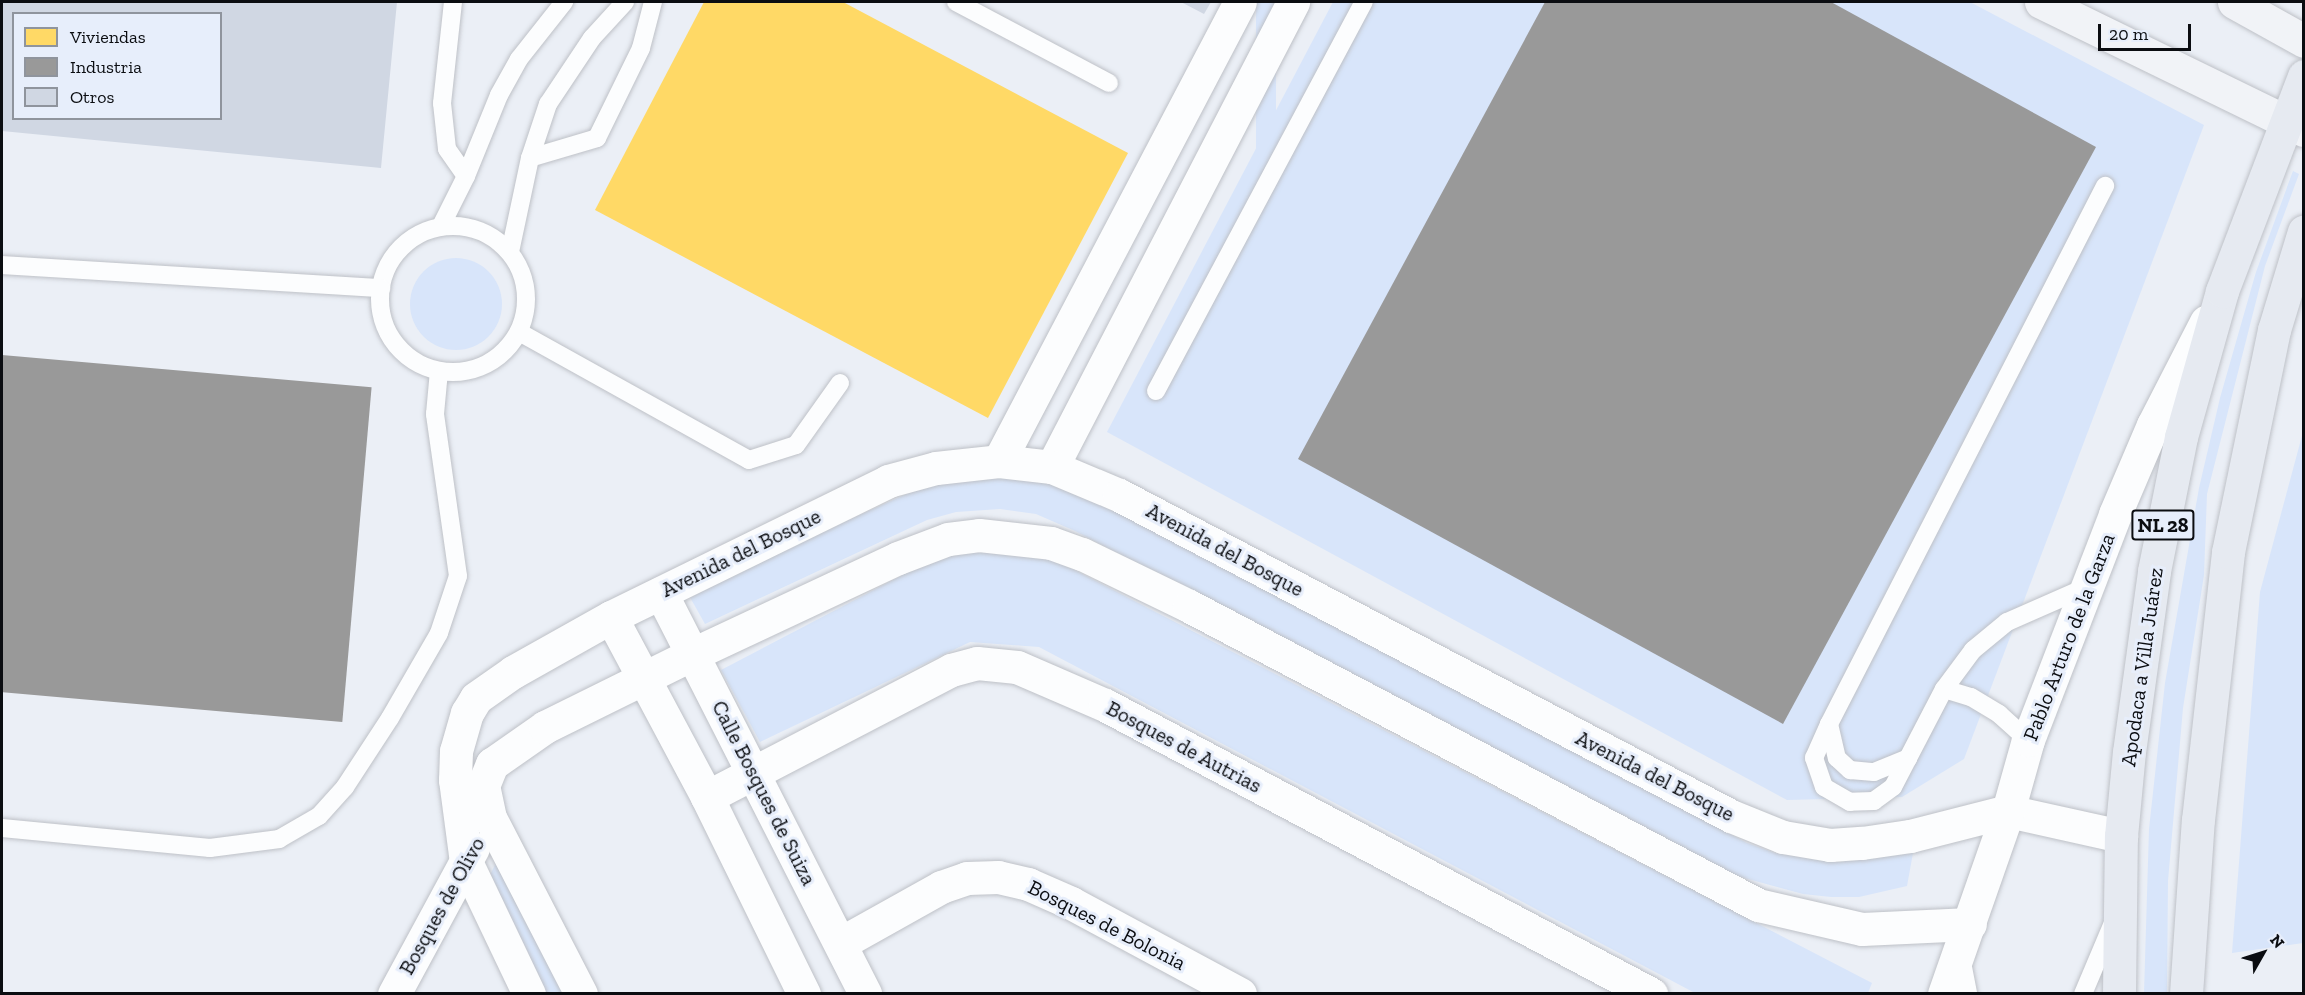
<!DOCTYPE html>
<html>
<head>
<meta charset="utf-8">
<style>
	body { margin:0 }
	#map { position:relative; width:2305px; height:995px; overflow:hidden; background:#ebeff6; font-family:"Zilla Slab",serif }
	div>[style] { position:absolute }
	.green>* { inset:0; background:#d8e5fa; transform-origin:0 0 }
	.round { border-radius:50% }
	.homes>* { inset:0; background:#ffd966 }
	.industry>* { inset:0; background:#999; transform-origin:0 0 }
	.building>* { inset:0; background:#d0d7e3 }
	.roads { filter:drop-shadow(0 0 2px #bec1c7) drop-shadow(0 0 2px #bec1c7) }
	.lane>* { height:18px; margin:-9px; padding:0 9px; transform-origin:9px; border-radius:9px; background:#fcfdfe }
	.lane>.ring { margin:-9px; padding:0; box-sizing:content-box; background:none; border:18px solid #fcfdfe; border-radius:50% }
	.street>* { height:33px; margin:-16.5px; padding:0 16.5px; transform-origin:16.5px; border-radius:16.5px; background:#fcfdfe }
	.secondary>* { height:33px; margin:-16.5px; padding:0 16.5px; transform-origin:16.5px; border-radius:16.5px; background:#f1f3f7 }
	.primary>* { height:33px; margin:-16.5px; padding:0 16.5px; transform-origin:16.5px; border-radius:16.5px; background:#e6eaf1 }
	span { translate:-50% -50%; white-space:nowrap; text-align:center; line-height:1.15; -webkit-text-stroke:6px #e7eefb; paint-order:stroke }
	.shield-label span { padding:2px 4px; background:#e7eefb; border:2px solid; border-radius:4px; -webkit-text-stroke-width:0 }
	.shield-label { font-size:20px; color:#0b0d11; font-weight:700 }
	.street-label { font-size:21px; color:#0b0d11 }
	.frame { position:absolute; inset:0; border:3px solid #0b0d11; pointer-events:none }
	.legend { position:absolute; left:12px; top:12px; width:210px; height:108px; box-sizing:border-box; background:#e7eefb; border:2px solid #8f949d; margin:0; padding:8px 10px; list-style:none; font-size:18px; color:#0b0d11 }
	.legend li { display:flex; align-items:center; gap:12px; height:30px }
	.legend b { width:30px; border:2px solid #8f949d }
	.north { position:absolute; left:2233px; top:923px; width:60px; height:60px; -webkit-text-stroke:4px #e7eefb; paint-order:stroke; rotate:51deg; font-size:16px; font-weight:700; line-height:24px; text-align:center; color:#0b0d11 }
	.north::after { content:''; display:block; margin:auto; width:21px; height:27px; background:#0b0d11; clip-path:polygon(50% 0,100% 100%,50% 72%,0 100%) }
	.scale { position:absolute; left:2098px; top:24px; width:93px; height:27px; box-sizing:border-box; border:3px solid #0b0d11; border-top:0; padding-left:8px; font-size:18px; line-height:21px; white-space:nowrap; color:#0b0d11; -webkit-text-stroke:4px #e7eefb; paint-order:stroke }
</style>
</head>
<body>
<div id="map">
	<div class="green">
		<div style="left:1256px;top:2px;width:20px;height:455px"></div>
		<div style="clip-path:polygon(1333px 2px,1970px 2px,2204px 125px,1964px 759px,1902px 797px,1787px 800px,1107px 432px)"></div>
		<div style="clip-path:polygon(2293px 171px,2299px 174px,2265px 266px,2207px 494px,2204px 575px,2183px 708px,2168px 881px,2167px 993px,2144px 993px,2149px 829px,2165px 683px,2199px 488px,2220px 398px,2256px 272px)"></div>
		<div class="round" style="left:410px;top:258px;width:92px;height:92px"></div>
		<div style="clip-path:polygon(2303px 432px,2303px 943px,2232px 953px,2260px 592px)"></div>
		<div style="clip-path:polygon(969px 476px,1055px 479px,1097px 497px,1747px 843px,1775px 853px,1838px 862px,1913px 853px,1907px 886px,1859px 897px,1831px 897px,1803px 894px,1737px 876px,1075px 531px,1036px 514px,1000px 509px,956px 512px,927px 520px,705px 624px,687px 592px,920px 488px)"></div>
		<div style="clip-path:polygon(968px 550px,1019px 551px,1061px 563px,1872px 983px,1868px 993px,1695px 993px,1039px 647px,970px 642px,760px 742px,721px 670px,937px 557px)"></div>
		<div style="clip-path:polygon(498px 859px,567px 993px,545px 993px,487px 881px)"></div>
	</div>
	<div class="homes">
		<div style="clip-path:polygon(704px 2px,843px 2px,1128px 153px,988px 418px,595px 210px)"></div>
	</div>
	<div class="industry">
		<div style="clip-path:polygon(1545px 2px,1831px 2px,2096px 147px,1783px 724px,1298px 459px)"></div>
		<div style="left:2px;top:355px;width:371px;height:336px;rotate:5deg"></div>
	</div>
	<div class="building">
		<div style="clip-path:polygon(evenodd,2px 2px,397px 2px,381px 168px,2px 131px,2px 2px,14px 14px,220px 14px,220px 118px,14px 118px,14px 14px)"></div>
		<div style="clip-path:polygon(1181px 2px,1211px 2px,1204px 14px)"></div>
	</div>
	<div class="roads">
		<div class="lane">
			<div style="left:453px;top:2px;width:102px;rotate:96.2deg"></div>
			<div style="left:442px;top:103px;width:46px;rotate:83.8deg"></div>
			<div style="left:447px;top:149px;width:33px;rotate:55deg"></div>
			<div style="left:956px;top:2px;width:173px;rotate:27.9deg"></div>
			<div style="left:530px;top:158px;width:70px;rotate:-16.6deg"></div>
			<div style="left:597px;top:138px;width:100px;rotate:-63.9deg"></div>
			<div style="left:641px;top:48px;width:48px;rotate:-75.4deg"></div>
			<div class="ring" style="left:380px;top:226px;width:128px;height:128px"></div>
			<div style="left:441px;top:226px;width:56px;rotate:-63.4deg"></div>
			<div style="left:466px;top:176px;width:87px;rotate:-67.8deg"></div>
			<div style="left:499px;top:95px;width:41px;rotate:-60.9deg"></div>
			<div style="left:519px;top:59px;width:73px;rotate:-51.7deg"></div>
			<div style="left:510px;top:252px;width:96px;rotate:-78deg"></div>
			<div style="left:530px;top:158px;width:57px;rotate:-71.6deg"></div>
			<div style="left:548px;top:104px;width:79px;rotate:-56.3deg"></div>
			<div style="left:592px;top:38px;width:49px;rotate:-47.5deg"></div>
			<div style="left:2px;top:265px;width:380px;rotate:3.5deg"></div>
			<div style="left:519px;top:332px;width:263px;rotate:29.1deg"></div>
			<div style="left:749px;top:460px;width:49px;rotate:-17.7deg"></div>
			<div style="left:796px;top:445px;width:76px;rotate:-54.6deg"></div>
			<div style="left:1156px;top:391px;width:441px;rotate:-61.9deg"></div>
			<div style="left:2089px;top:586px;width:90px;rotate:156.3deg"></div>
			<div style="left:2007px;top:622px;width:44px;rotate:140.5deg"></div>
			<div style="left:1973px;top:650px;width:49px;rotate:126.6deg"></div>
			<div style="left:1944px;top:689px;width:110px;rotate:117.5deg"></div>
			<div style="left:1893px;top:787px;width:24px;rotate:144deg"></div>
			<div style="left:1874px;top:801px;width:24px;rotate:178deg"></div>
			<div style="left:1850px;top:802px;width:30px;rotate:-150deg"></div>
			<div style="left:1824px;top:787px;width:31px;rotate:-109deg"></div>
			<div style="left:1814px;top:758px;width:37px;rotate:-66deg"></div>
			<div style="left:1829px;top:724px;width:605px;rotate:-62.84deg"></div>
			<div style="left:1944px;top:689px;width:28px;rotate:17deg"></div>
			<div style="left:1971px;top:697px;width:33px;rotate:31deg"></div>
			<div style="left:1999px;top:714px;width:39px;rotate:42deg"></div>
			<div style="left:1829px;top:724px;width:35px;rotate:77deg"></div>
			<div style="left:1837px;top:758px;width:18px;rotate:43deg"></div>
			<div style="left:1850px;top:770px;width:24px;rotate:5deg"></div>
			<div style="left:1874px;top:772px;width:37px;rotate:-22deg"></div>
			<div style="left:2px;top:828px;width:209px;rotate:5.5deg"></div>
			<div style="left:210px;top:848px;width:70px;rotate:-7.4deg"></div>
			<div style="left:279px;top:839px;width:46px;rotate:-29.9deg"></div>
			<div style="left:319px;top:816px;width:39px;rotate:-48deg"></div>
			<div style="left:345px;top:787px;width:82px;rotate:-56.9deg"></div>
			<div style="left:390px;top:718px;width:98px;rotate:-60deg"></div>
			<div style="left:439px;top:633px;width:60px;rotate:-71.6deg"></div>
			<div style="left:458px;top:576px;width:164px;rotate:-98.1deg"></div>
			<div style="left:435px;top:414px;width:43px;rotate:-84.7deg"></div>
			<div style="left:1961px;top:957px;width:38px;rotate:79deg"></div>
			<div style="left:2083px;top:994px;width:77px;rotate:-67.1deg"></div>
		</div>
		<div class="street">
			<div style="left:999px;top:461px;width:518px;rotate:-62.3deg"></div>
			<div style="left:1052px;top:467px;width:524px;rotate:-62.6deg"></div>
			<div style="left:661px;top:593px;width:450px;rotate:63deg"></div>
			<div style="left:611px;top:617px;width:204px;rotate:61.9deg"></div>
			<div style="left:707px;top:797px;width:220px;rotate:63.8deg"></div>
			<div style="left:707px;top:797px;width:275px;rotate:-27.5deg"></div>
			<div style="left:951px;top:670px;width:27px;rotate:-15deg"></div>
			<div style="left:977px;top:663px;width:40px;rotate:5.7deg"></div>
			<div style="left:1017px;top:667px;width:96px;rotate:23.4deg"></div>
			<div style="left:1105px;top:705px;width:618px;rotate:27.89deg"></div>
			<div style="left:841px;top:943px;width:115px;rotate:-29.2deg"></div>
			<div style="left:941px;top:887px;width:28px;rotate:-19deg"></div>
			<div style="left:967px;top:878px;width:31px;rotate:-2deg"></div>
			<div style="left:998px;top:877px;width:31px;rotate:13deg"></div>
			<div style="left:1028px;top:884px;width:47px;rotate:23.8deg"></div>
			<div style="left:1071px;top:903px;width:192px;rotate:28.3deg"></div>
			<div style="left:394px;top:994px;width:166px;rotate:-61.6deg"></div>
			<div style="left:529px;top:994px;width:146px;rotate:-115.5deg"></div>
			<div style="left:466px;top:862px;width:83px;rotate:-97.6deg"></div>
			<div style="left:455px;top:780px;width:29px;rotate:-88deg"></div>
			<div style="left:456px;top:751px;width:40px;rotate:-74deg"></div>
			<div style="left:467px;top:713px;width:17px;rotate:-59deg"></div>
			<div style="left:476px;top:698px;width:45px;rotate:-35.1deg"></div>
			<div style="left:513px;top:672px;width:112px;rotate:-29.3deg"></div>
			<div style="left:611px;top:617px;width:309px;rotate:-26.1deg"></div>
			<div style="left:888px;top:481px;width:50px;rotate:-15.2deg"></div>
			<div style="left:936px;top:468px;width:63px;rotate:-6.3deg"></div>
			<div style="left:999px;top:461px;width:53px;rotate:6.5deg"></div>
			<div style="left:1052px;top:467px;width:73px;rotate:22.7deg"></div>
			<div style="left:1119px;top:495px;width:691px;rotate:27.68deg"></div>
			<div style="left:1731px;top:816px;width:56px;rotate:22deg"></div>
			<div style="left:1783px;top:837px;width:48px;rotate:9.7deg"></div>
			<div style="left:1830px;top:845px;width:32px;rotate:-4deg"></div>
			<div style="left:1862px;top:843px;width:49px;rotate:-8.3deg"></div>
			<div style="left:1910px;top:836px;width:101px;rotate:-14.3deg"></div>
			<div style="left:2008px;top:811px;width:116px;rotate:12.5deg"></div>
			<div style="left:581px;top:994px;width:198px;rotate:-117.3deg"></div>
			<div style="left:490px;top:818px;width:33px;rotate:-102deg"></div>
			<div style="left:483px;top:786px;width:24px;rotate:-68deg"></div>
			<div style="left:492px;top:764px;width:65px;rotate:-34.9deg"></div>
			<div style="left:545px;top:727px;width:165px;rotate:-26.3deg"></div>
			<div style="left:693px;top:654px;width:226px;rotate:-25.1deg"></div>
			<div style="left:898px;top:558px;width:53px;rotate:-20.8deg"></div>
			<div style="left:948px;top:539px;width:31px;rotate:-7deg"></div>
			<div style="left:979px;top:535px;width:72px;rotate:6.3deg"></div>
			<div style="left:1051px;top:543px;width:33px;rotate:20deg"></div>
			<div style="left:1082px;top:554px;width:119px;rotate:25.9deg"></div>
			<div style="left:1189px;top:606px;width:643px;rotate:27.72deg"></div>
			<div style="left:1758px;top:905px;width:107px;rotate:13deg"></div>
			<div style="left:1862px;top:929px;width:108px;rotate:-2.7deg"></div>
			<div style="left:1944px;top:994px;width:194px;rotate:-70.7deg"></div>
			<div style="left:2008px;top:811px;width:74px;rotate:-74.3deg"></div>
			<div style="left:2028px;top:740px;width:242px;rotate:-68.9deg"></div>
			<div style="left:2115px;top:514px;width:97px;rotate:-66.9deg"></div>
			<div style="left:2153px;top:425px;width:116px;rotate:-62.8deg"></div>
		</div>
		<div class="secondary">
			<div style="left:2041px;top:2px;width:292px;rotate:26deg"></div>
			<div style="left:2234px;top:2px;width:80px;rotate:29.1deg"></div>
		</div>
		<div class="primary">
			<div style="left:2119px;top:994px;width:158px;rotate:-89.3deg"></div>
			<div style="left:2121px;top:836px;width:84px;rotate:-84.6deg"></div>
			<div style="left:2129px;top:752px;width:183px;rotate:-82.1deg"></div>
			<div style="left:2154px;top:571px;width:137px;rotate:-78.6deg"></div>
			<div style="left:2181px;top:437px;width:152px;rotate:-74.3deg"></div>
			<div style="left:2222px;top:291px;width:230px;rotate:-69.1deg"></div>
			<div style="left:2186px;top:994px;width:174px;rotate:-86.1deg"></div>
			<div style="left:2198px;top:820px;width:270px;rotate:-83.6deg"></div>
			<div style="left:2228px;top:552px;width:227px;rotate:-78.3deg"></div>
			<div style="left:2274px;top:330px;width:103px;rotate:-73.1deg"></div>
		</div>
	</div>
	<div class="shield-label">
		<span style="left:2163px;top:525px">NL 28</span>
	</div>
	<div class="street-label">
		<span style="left:1225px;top:550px;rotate:28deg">Avenida del Bosque</span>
		<span style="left:741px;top:553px;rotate:-26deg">Avenida del Bosque</span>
		<span style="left:2069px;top:637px;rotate:-69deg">Pablo Arturo de la Garza</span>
		<span style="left:2142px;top:667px;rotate:-82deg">Apodaca a Villa Juárez</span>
		<span style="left:1184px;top:747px;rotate:28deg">Bosques de Autrias</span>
		<span style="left:1655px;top:776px;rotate:27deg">Avenida del Bosque</span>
		<span style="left:764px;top:793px;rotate:63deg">Calle Bosques de Suiza</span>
		<span style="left:442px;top:906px;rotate:-61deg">Bosques de Olivo</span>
		<span style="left:1107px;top:925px;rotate:27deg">Bosques de Bolonia</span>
	</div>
	<div class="frame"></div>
	<ul class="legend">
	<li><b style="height:16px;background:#ffd966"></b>Viviendas</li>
	<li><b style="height:16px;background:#999"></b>Industria</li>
	<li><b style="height:16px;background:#d0d7e3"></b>Otros</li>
	</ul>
	<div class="north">N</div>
	<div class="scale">20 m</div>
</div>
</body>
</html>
